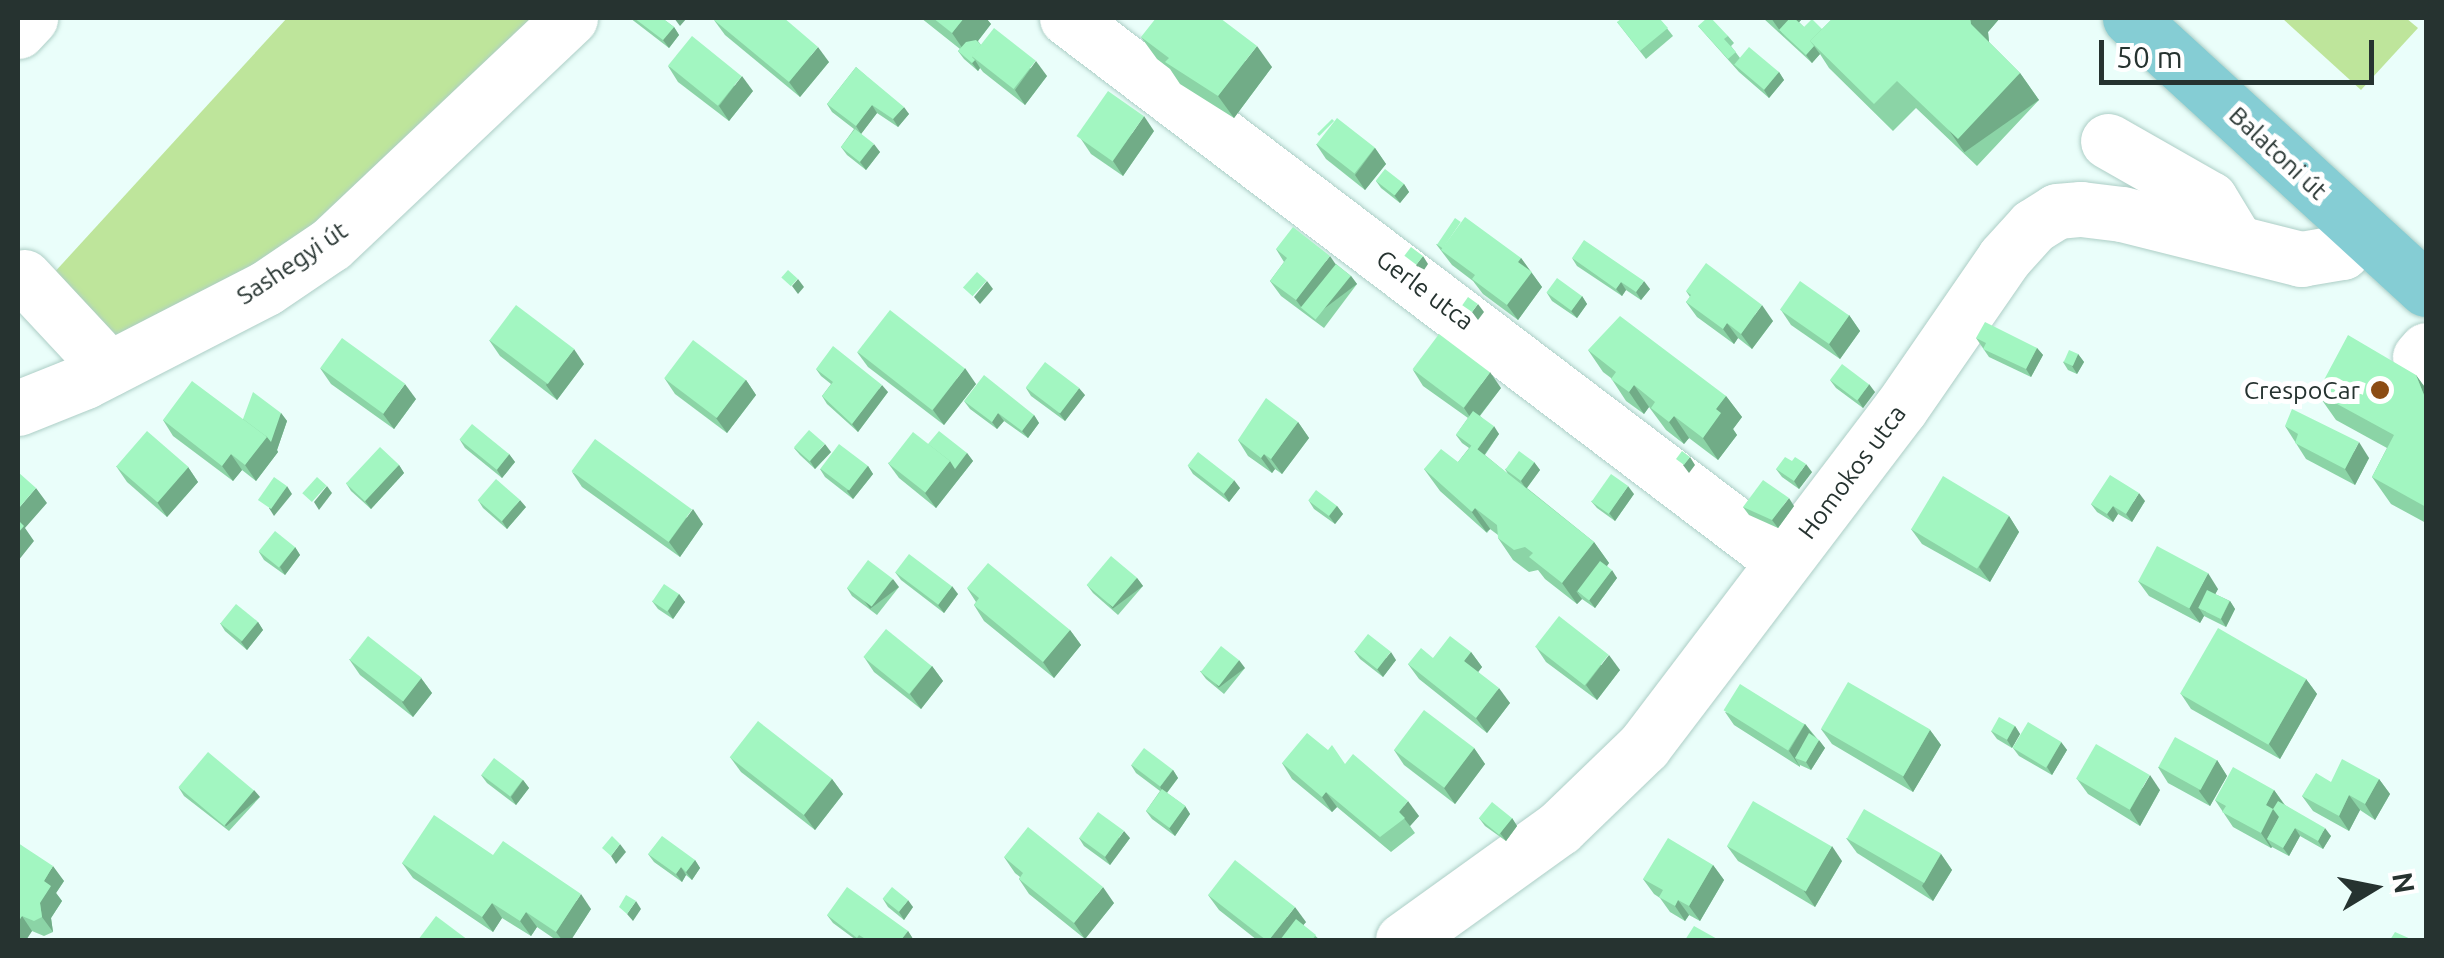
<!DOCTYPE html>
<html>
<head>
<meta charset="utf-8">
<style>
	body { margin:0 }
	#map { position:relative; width:2444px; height:958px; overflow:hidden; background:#eafefa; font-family:Ubuntu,sans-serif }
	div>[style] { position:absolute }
	.green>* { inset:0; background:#bee59b }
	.roads { filter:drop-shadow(0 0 2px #adcec6) drop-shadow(0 0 2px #adcec6) }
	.minor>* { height:55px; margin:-27.5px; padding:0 27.5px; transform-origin:27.5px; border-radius:27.5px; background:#fff }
	.major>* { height:55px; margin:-27.5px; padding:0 27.5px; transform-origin:27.5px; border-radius:27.5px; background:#85cdd4 }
	.wall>* { inset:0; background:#8bd4a6 }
	.shaded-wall>* { inset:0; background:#71ac87; transform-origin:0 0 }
	.building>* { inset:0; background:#a2f6c1; transform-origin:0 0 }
	.dots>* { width:28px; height:28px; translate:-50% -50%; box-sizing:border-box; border:5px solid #fff; border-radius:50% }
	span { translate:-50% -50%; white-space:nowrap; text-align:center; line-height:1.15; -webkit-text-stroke:10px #fff; paint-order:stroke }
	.street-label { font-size:25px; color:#263330 }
	.poi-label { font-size:25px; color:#263330 }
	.right { translate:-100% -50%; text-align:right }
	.frame { position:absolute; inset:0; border:20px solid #263330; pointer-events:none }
	.north { position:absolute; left:2324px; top:838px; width:100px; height:100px; -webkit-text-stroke:8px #fff; paint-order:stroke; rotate:80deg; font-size:28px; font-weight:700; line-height:40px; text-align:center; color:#263330 }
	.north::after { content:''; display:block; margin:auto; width:35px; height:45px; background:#263330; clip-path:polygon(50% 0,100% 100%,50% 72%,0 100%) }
	.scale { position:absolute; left:2099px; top:40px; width:275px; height:45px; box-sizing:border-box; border:5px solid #263330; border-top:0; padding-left:12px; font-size:30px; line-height:35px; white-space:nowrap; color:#263330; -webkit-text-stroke:8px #fff; paint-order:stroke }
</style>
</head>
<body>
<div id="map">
	<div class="green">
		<div style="clip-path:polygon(287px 18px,546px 18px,298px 253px,97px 364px,52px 275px)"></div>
		<div style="clip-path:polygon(2282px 18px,2406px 18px,2418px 28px,2361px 90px)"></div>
	</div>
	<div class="roads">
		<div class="minor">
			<div style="left:1067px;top:18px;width:899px;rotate:37.18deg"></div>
			<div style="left:18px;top:31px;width:18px;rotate:-47deg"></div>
			<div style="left:2108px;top:141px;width:117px;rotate:29.6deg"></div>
			<div style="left:2210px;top:199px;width:50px;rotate:58.8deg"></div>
			<div style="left:24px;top:277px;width:125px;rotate:47deg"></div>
			<div style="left:2420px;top:357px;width:9px;rotate:-49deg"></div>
			<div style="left:18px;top:408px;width:72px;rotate:-21.9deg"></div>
			<div style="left:85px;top:381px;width:203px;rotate:-27.2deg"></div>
			<div style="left:266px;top:288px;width:78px;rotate:-34.1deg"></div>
			<div style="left:331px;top:244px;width:329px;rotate:-43.4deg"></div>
			<div style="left:1403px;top:940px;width:192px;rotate:-35.7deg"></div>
			<div style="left:1559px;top:828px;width:118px;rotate:-44deg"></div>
			<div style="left:1644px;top:746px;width:423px;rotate:-52.8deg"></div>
			<div style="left:1900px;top:409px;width:183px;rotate:-55.4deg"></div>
			<div style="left:2004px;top:258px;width:43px;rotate:-47.8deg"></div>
			<div style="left:2033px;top:226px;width:28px;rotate:-32deg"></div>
			<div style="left:2057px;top:211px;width:24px;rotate:-5deg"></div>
			<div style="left:2081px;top:209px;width:41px;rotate:7deg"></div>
			<div style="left:2122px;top:214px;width:185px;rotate:14.1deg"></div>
			<div style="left:2301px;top:259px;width:42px;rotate:-9.7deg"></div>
			<div style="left:2342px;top:252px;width:29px;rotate:-52deg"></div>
		</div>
		<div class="major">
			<div style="left:2130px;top:18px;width:401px;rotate:42.5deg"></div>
		</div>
	</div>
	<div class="wall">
		<div style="clip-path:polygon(630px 18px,662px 18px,674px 27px,679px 35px,669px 48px)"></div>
		<div style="clip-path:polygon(921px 18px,986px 18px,991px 24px,978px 41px,981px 45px,1047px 76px,1025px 105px,983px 72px,980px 68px,978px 71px,964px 59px,958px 51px,960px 49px)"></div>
		<div style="clip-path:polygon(1659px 18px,1673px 36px,1646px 59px,1617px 22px)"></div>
		<div style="clip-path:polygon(1763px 18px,1803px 18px,1799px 22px,1804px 27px,1822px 29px,1833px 18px,2000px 18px,1988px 32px,1989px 42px,2020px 73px,2039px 100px,1977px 166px,1916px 108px,1893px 131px,1829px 68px,1820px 54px,1812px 63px)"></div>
		<div style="clip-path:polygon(714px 20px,829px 62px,800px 97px,725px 35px)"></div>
		<div style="clip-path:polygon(1698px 26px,1728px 36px,1734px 43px,1731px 46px,1740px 58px,1779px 72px,1784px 80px,1769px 98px,1739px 72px)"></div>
		<div style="clip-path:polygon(1141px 37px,1272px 67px,1234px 118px,1180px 84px,1170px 69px,1157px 59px)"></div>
		<div style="clip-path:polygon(668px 66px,753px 91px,729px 121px,678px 82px)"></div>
		<div style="clip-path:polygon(856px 67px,909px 114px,898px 127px,877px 113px,861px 134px,880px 152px,866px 170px,847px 155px,841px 147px,854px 129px,832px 112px,827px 104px)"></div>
		<div style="clip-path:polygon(1154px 131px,1123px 176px,1091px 154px,1081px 139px)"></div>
		<div style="clip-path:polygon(1316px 144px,1375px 148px,1386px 164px,1365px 190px,1326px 159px)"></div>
		<div style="clip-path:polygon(1376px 181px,1404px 184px,1409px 192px,1400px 203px,1381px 188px)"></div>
		<div style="clip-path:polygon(1436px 244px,1521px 258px,1542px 287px,1518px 320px,1483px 294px,1473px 281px,1452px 265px)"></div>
		<div style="clip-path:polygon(1276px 249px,1336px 264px,1351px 276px,1357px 284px,1324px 328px,1281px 296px,1270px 281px,1284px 262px)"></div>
		<div style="clip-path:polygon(1572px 258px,1650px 289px,1641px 300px,1626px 290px,1622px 296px,1577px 266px)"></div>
		<div style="clip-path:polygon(1686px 291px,1773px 321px,1752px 349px,1738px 338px,1734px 344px,1697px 317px,1686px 302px,1690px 297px)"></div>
		<div style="clip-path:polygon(1547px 293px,1582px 296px,1587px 304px,1577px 318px,1552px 301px)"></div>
		<div style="clip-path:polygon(1781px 310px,1849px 315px,1860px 331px,1840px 359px,1791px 325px)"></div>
		<div style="clip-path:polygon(1976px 338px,2037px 348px,2043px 355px,2031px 377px,1989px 357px)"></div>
		<div style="clip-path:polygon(489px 340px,584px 364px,557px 400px,500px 356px)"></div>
		<div style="clip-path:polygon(1588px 350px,1726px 396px,1742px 417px,1733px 429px,1737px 435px,1718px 460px,1689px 438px,1684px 444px,1666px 430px,1649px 407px,1644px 414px,1626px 401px,1611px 378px,1603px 372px)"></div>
		<div style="clip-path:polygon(857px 352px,976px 384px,944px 425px,868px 367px)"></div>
		<div style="clip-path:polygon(2078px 354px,2084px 362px,2077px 374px,2068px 370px,2063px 362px)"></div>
		<div style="clip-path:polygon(320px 368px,416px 399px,394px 429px,331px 384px)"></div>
		<div style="clip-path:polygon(816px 369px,888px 392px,858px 432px,827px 404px,822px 396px,831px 384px,821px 376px)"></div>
		<div style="clip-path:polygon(1413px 370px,1501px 388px,1480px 416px,1499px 434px,1485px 455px,1508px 474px,1505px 469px,1534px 462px,1540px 470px,1527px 488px,1594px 542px,1609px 563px,1607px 566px,1617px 578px,1595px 608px,1582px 599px,1577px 604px,1545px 579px,1538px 570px,1529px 572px,1513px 560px,1498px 538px,1498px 535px,1490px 529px,1487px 533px,1440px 491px,1424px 469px,1458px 462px,1469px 448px,1462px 443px,1456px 435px,1468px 418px,1423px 386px)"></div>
		<div style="clip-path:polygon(2416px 375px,2426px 389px,2426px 523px,2391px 504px,2372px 477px,2387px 448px,2336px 420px,2317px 393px)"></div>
		<div style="clip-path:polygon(665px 379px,746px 380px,756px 395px,727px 433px,675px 394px)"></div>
		<div style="clip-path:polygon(1830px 380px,1875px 392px,1863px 408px,1836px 388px)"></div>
		<div style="clip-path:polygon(1026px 388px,1085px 395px,1065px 421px,1031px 396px)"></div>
		<div style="clip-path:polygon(964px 401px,1034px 415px,1039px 423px,1028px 438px,1004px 421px,997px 429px,970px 409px)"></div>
		<div style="clip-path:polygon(281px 413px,287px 421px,277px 450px,278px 452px,256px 481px,242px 470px,233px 481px,173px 436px,163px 420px,243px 419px)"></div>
		<div style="clip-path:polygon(1298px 422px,1309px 438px,1282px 474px,1275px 469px,1272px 473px,1248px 456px,1238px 440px)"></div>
		<div style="clip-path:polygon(2285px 426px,2369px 458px,2355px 485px,2306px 459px)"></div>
		<div style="clip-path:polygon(460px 440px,509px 454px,515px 462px,502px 478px,465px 448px)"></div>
		<div style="clip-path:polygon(928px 444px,967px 453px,973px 461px,936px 508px,899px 478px,888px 463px)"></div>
		<div style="clip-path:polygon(794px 448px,831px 452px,815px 469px,800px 455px)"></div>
		<div style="clip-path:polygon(399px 465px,404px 473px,371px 509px,351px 491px,346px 483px)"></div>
		<div style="clip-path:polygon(116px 466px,188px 467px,198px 482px,167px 517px,127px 482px)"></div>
		<div style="clip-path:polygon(868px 466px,873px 474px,853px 499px,825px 477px,820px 469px)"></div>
		<div style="clip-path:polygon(1188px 466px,1240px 488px,1229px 502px,1193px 474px)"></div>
		<div style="clip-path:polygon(1776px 469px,1812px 472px,1799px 489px,1782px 477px)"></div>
		<div style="clip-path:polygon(572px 472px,703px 524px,680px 557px,582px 487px)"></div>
		<div style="clip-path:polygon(1634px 494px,1615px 521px,1597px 508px,1591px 501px)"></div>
		<div style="clip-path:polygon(478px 500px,526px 507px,507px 529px,483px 508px)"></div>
		<div style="clip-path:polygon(1309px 501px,1337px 506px,1343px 514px,1335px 524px,1314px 509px)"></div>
		<div style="clip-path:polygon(2145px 501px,2132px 522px,2118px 514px,2113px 522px,2097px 512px,2091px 504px)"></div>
		<div style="clip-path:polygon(1794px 506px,1778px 528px,1749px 515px,1743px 507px)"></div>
		<div style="clip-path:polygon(2009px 516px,2019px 532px,1990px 582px,1922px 544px,1911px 529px)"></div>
		<div style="clip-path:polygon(295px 547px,300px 555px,285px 575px,264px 560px,259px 552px)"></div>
		<div style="clip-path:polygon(895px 572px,958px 594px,944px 613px,901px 580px)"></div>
		<div style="clip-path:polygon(1137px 578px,1143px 586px,1118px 615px,1093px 593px,1087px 585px)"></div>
		<div style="clip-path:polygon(2138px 581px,2218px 589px,2215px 594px,2230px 601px,2235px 609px,2226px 627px,2204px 616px,2200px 623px,2149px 596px)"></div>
		<div style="clip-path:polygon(899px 587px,877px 615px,852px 596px,847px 588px)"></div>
		<div style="clip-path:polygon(967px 588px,1070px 630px,1081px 645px,1054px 678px,984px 621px,974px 605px,976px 602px)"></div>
		<div style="clip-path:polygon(679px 594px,685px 602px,673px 619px,658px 609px,652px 601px)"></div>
		<div style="clip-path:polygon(258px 622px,263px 630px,247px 650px,225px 631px,220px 623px)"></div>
		<div style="clip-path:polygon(1536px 647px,1620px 670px,1597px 700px,1546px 662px)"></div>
		<div style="clip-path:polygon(1354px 651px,1396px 660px,1383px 677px,1360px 659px)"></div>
		<div style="clip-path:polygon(1471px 652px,1482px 667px,1478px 672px,1510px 703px,1487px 733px,1419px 679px,1408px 664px,1433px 658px)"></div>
		<div style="clip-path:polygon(864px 657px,932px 666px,943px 681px,921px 709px,874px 672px)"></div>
		<div style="clip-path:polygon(349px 659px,421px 678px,432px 693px,413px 717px,360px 675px)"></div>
		<div style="clip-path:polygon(1245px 668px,1224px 694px,1206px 679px,1200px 671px)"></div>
		<div style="clip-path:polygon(2306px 679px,2317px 694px,2280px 759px,2191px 709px,2181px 694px)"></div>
		<div style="clip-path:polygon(1725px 712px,1805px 724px,1825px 748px,1811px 770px,1800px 765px,1800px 767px,1734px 725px)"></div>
		<div style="clip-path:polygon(2015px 726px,2020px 734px,2012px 748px,1997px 739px,1991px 731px)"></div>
		<div style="clip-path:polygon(1821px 729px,1930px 730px,1941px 745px,1913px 792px,1832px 744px)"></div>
		<div style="clip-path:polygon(2061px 742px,2067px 750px,2052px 775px,2019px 756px,2013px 748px)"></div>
		<div style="clip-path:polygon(1474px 748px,1485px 764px,1455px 804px,1404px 765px,1394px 750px)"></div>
		<div style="clip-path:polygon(730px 757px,832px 779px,843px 794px,815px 830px,741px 772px)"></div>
		<div style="clip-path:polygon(2217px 760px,2227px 776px,2210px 806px,2168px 783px,2158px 767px)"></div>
		<div style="clip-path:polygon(1282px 763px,1345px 764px,1419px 816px,1410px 826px,1415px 833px,1391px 852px,1337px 807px,1332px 812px,1292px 779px)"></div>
		<div style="clip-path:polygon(1131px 765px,1173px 770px,1178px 778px,1167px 793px,1185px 806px,1190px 814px,1175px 836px,1152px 819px,1146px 811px,1160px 791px,1136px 773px)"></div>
		<div style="clip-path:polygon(481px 775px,523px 780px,529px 788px,516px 805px,487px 783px)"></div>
		<div style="clip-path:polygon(2077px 779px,2160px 790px,2140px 826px,2088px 794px)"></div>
		<div style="clip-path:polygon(2379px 779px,2390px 794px,2375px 820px,2360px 810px,2349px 831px,2313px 811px,2302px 796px,2331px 782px)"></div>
		<div style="clip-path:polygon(179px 788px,260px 797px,229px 831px,184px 796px)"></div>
		<div style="clip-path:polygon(2274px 790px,2285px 805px,2331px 836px,2323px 849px,2300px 836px,2289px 856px,2272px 847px,2271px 848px,2233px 827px,2215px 800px)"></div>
		<div style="clip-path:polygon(1479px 818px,1512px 818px,1517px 826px,1506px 841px,1485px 826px)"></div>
		<div style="clip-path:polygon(1079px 838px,1130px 838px,1110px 865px,1084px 846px)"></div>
		<div style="clip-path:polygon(1846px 838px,1941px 854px,1952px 870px,1933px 901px,1857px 853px)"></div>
		<div style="clip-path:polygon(18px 843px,64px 881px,56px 893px,62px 901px,51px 918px,53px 932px,44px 936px,32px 931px,26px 940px,18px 940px)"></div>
		<div style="clip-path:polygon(1727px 846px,1842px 861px,1815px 907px,1738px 861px)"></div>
		<div style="clip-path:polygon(648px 854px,695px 860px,700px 868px,692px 880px,686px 875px,682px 882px,654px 862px)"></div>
		<div style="clip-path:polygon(493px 855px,591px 909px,571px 940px,556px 940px,537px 927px,531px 936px,502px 918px,493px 932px,413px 878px,402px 863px)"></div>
		<div style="clip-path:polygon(1004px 857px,1114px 903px,1085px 939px,1029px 894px,1019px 879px,1020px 877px,1015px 873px)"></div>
		<div style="clip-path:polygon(1713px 865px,1724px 880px,1700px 921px,1689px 915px,1685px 921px,1670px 912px,1660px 898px,1654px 894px,1643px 879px)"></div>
		<div style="clip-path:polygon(1208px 895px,1306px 922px,1303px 925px,1320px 940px,1257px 940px,1219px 910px)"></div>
		<div style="clip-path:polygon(883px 899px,913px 907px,904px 920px,888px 907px)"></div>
		<div style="clip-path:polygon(827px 915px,908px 931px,913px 939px,912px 940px,856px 940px,833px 923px)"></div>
	</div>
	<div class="shaded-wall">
		<div style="clip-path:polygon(674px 18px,687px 18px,680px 26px)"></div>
		<div style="clip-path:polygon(964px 18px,986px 18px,991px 24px,967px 55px,952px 33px)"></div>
		<div style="clip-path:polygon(1771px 18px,1803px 18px,1786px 36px,1779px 30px,1785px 38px)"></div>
		<div style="clip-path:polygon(1970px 18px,2000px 18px,1988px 32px,1990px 51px,1971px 24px)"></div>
		<div style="clip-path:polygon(674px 27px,679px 35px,669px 48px,663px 40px)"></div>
		<div style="clip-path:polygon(1257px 46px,1272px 67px,1234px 118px,1218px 96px)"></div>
		<div style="clip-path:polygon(1814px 46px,1820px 54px,1812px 63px,1806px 55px)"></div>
		<div style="clip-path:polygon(818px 47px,829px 62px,800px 97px,789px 82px)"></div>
		<div style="clip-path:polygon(975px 60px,980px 68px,978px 71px,972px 63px)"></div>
		<div style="clip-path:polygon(1036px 61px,1047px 76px,1025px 105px,1015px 90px)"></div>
		<div style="clip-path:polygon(1779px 72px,1784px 80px,1769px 98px,1764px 90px)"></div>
		<div style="left:2020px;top:73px;width:33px;height:91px;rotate:55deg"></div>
		<div style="clip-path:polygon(742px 76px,753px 91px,729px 121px,719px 106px)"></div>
		<div style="clip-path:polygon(872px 105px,877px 113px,861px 134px,856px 126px)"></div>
		<div style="clip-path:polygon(904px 107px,909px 114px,898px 127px,893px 119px)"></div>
		<div style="clip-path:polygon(1144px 116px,1154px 131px,1123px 176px,1113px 161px)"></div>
		<div style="clip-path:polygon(874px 144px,880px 152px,866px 170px,860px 162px)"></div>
		<div style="clip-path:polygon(1375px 148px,1386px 164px,1365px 190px,1355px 175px)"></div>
		<div style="clip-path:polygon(1404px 184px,1409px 192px,1400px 203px,1394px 195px)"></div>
		<div style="clip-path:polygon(1330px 256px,1341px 272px,1302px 308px,1296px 300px)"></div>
		<div style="clip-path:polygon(1423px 256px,1428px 264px,1422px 273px,1416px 265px)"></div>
		<div style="clip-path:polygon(1521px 258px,1542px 287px,1518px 320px,1507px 305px,1518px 262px)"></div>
		<div style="left:1351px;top:276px;width:10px;height:55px;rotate:53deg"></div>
		<div style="clip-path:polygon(798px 279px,804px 287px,798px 294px,792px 286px)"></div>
		<div style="clip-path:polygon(987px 281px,993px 289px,980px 304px,974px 297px)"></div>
		<div style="clip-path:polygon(1644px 281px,1650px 289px,1641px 300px,1636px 292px)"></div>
		<div style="clip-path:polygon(1621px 282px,1626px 290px,1622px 296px,1616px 289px)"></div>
		<div style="clip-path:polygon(1582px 296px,1587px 304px,1577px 318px,1571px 311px)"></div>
		<div style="clip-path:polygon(1478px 304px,1484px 312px,1478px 320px,1472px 312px)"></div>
		<div style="clip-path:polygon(1762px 305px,1773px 321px,1752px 349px,1741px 334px)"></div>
		<div style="clip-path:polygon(1849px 315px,1860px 331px,1840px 359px,1829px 344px)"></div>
		<div style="clip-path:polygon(1727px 323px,1738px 338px,1734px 344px,1723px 329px)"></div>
		<div style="clip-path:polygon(2037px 348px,2043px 355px,2031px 377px,2026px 369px)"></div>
		<div style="clip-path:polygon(574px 349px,584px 364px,557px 400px,546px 385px)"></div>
		<div style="clip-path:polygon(2078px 354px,2084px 362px,2077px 374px,2072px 366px)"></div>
		<div style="clip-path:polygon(965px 368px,976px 384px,944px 425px,933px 410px)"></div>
		<div style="clip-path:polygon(1490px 372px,1501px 388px,1474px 423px,1464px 408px)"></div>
		<div style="clip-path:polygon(2416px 375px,2426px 389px,2426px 399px,2424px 395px)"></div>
		<div style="clip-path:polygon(746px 380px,756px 395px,727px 433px,716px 418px)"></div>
		<div style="clip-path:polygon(405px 384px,416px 399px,394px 429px,383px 414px)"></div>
		<div style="clip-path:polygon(1869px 384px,1875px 392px,1863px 408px,1858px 400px)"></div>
		<div style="clip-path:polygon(882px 385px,888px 392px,858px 432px,852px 424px)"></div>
		<div style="clip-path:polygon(1634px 385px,1649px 407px,1644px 414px,1629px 392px)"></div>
		<div style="clip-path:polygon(1079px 388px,1085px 395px,1065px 421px,1059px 413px)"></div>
		<div style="clip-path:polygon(1726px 396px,1742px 417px,1733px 429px,1737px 435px,1718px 460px,1703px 438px,1716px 409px)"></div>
		<div style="clip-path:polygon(281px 413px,287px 421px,277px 450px,278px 452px,256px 481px,245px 465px)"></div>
		<div style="clip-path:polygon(998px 413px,1004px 421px,997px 429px,992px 422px)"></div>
		<div style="clip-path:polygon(1034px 415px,1039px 423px,1028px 438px,1022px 431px)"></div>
		<div style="clip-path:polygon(1674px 416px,1689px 438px,1684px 444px,1669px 422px)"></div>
		<div style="clip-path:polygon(1298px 422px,1309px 438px,1282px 474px,1271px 459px)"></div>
		<div style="clip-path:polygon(1494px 426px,1499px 434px,1482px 458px,1477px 450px)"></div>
		<div style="clip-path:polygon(2359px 442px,2369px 458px,2355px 485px,2345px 469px)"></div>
		<div style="clip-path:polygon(825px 444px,831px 452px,815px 469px,810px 461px)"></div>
		<div style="clip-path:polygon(967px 453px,973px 461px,936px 508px,925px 493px,950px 461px)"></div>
		<div style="clip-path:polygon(231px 454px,242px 470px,233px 481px,222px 466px)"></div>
		<div style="clip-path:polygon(509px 454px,515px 462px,502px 478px,497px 470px)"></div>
		<div style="clip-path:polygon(1264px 454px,1275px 469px,1272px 473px,1261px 458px)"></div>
		<div style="clip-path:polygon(1690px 457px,1695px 465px,1689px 473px,1683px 465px)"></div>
		<div style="clip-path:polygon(1534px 462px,1540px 470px,1526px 489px,1521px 481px)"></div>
		<div style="clip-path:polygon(1806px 464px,1812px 472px,1799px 489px,1794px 481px)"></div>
		<div style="clip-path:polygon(399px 465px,404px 473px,371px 509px,365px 501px)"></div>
		<div style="clip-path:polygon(868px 466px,873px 474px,853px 499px,847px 491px)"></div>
		<div style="clip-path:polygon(188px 467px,198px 482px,167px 517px,157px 502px)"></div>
		<div style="clip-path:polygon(1234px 480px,1240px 488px,1229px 502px,1224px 494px)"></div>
		<div style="clip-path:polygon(287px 486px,292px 494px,274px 516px,269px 508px)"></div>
		<div style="clip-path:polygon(327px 486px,332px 493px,319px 510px,314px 502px)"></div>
		<div style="clip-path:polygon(1628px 486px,1634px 494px,1615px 521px,1609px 513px)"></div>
		<div style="clip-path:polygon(36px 488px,47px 503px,25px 528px,34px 541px,18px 561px,18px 509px)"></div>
		<div style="clip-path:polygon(2139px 493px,2145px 501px,2132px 522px,2126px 514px)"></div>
		<div style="clip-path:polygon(1789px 498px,1794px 506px,1778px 528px,1772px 520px)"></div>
		<div style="clip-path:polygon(520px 500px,526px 507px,507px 529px,502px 521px)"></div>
		<div style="clip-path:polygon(1337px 506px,1343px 514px,1335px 524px,1329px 516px)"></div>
		<div style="clip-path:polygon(2113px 506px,2118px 514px,2113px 522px,2107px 514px)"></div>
		<div style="left:1475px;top:508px;width:26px;height:5px;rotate:54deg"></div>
		<div style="clip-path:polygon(693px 509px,703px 524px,680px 557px,669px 542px)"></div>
		<div style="clip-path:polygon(2009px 516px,2019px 532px,1990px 582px,1979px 567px)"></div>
		<div style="clip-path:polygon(1594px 542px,1609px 563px,1584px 596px,1576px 591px,1582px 599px,1577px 604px,1562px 583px)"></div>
		<div style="clip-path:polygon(295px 547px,300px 555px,285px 575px,280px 567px)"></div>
		<div style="clip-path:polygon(1612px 570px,1617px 578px,1595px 608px,1589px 600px)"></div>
		<div style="clip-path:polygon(2208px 573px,2218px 589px,2206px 612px,2199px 608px,2204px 616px,2200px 623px,2189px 608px)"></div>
		<div style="left:1137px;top:578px;width:10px;height:38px;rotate:53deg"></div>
		<div style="left:893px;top:579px;width:10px;height:36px;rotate:53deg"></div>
		<div style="clip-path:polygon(952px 586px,958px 594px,944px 613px,938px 605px)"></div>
		<div style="clip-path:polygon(679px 594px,685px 602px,673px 619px,668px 611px)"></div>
		<div style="clip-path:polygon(2230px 601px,2235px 609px,2226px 627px,2221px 619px)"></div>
		<div style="clip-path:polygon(258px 622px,263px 630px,247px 650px,241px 642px)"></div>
		<div style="clip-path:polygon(1070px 630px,1081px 645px,1054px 678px,1043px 662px)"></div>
		<div style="clip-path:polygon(1391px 652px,1396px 660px,1383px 677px,1377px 669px)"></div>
		<div style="clip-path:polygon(1471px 652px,1482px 667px,1475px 676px,1464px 661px)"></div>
		<div style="clip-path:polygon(1609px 655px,1620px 670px,1597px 700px,1586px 685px)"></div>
		<div style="left:1239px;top:660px;width:10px;height:33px;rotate:53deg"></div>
		<div style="clip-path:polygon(932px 666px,943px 681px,921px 709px,910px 694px)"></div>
		<div style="clip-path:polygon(421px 678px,432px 693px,413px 717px,402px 702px)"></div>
		<div style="clip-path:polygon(2306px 679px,2317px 694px,2280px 759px,2269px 744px)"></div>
		<div style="clip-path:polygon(1499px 688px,1510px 703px,1487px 733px,1476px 718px)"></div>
		<div style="clip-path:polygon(1805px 724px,1816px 739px,1795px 758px,1800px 767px,1789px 751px)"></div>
		<div style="clip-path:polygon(2015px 726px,2020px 734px,2012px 748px,2007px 740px)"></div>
		<div style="clip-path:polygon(1930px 730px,1941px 745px,1913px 792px,1903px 777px)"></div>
		<div style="clip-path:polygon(1819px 740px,1825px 748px,1811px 770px,1806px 762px)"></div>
		<div style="clip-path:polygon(2061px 742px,2067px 750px,2052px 775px,2047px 767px)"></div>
		<div style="clip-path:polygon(1474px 748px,1485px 764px,1455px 804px,1444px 788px)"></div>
		<div style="clip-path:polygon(2217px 760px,2227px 776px,2210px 806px,2199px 791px)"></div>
		<div style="clip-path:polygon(1173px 770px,1178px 778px,1165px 795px,1160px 787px)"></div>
		<div style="clip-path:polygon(2150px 775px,2160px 790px,2140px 826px,2130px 810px)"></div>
		<div style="clip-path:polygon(832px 779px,843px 794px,815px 830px,804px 815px)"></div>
		<div style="clip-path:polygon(2379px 779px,2390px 794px,2375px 820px,2365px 804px)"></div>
		<div style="clip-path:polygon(523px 780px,529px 788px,516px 805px,511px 797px)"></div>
		<div style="left:254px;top:790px;width:9px;height:45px;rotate:49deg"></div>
		<div style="clip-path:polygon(2274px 790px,2285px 806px,2267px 839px,2272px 847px,2271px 848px,2261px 833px,2266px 805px)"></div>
		<div style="clip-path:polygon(1326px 792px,1337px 807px,1332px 812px,1322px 797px)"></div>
		<div style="clip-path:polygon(2349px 795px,2360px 810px,2349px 831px,2339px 816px)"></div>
		<div style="clip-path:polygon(1408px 801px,1419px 816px,1410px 826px,1399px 812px)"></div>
		<div style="clip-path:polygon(1185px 806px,1190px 814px,1175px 836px,1169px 828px)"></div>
		<div style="clip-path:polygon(1512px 818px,1517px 826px,1506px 841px,1500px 833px)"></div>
		<div style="clip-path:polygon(2295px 828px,2300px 836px,2289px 856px,2283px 848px)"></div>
		<div style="clip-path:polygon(2325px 828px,2331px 836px,2323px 849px,2318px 841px)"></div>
		<div style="clip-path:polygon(1124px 831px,1130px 838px,1110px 865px,1105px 857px)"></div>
		<div style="clip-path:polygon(620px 844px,626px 852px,616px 864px,611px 856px)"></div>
		<div style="clip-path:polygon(1832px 846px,1842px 861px,1815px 907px,1804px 891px)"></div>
		<div style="clip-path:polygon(1941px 854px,1952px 870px,1933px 901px,1922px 886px)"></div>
		<div style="clip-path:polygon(695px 860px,700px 868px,692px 880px,686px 872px)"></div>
		<div style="clip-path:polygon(1713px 865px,1724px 880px,1700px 921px,1689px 906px)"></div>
		<div style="clip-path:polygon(53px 866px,64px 881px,56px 893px,62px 901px,51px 918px,53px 932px,42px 917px,40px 903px,44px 881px)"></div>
		<div style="clip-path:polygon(681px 867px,686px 875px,682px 882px,676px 874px)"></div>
		<div style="clip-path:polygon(1103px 887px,1114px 903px,1085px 939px,1074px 923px)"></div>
		<div style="clip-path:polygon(581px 894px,591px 909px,571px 940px,562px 940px,556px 932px)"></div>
		<div style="clip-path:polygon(908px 900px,913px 907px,904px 920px,899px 912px)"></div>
		<div style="clip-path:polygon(1678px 900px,1689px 915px,1685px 921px,1675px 906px)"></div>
		<div style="clip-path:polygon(636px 901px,641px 909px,633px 921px,627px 914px)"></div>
		<div style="clip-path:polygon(492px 903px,502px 918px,493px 932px,482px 917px)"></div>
		<div style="clip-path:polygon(1295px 907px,1306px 922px,1291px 940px,1269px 940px)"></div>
		<div style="clip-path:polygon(526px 912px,537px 927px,531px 936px,520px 921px)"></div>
		<div style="clip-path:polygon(22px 916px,32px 931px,26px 940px,18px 940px,18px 922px)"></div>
		<div style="clip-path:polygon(908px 931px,913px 939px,901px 940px)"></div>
	</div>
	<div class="building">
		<div style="clip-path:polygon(634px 18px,662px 18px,674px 27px,663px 40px)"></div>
		<div style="clip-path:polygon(716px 18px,784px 18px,818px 47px,789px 82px,714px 20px)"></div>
		<div style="clip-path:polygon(933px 18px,964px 18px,952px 33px)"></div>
		<div style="clip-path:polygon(1156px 18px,1220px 18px,1257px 46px,1218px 96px,1165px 62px,1169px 58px,1141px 37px)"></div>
		<div style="clip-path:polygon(1622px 18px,1659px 18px,1668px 28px,1640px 51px,1617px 22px)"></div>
		<div style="clip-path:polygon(1707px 18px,1711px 18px,1728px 36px,1724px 39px,1736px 52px,1728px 59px,1698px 26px)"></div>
		<div style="clip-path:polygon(1790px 18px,1794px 18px,1804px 27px,1812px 19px,1822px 29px,1810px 41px,1814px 46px,1806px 55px,1779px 30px)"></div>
		<div style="clip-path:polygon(1833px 18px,1970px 18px,1971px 24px,2020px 73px,1958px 139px,1897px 81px,1874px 104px,1810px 41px)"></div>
		<div style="left:994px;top:28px;width:53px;height:36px;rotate:38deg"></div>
		<div style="left:692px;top:36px;width:64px;height:38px;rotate:39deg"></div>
		<div style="clip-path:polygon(976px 40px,981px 45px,972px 57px,975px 60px,972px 63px,958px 51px,966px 42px)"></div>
		<div style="left:1749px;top:47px;width:39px;height:23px;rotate:40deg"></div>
		<div style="clip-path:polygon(856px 67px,904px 107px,893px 119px,872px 105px,856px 126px,827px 104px)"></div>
		<div style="left:1108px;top:91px;width:44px;height:55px;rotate:35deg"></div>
		<div style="left:1337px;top:118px;width:48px;height:33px;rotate:38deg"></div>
		<div style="left:1332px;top:119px;width:3px;height:21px;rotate:45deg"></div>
		<div style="left:855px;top:129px;width:24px;height:23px;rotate:38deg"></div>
		<div style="left:1385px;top:169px;width:24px;height:15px;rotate:38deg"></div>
		<div style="clip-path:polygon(1465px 217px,1521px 258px,1518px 262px,1532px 272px,1507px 305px,1472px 279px,1475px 275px,1441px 250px)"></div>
		<div style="left:1455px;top:218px;width:7px;height:32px;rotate:34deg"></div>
		<div style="clip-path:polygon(1293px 227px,1330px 256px,1296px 300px,1270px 281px,1287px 258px,1276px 249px)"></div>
		<div style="clip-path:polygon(1584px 240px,1644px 281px,1636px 292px,1621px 282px,1616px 289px,1572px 258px)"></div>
		<div style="left:1411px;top:247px;width:15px;height:11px;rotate:37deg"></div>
		<div style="clip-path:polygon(1706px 263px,1762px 305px,1741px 334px,1727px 323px,1723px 329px,1686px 302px,1691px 295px,1686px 291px)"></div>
		<div style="left:1336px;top:264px;width:19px;height:56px;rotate:39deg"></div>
		<div style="left:788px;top:270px;width:13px;height:10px;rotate:42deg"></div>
		<div style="left:977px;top:272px;width:13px;height:21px;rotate:42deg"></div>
		<div style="left:1557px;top:278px;width:31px;height:18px;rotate:36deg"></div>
		<div style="left:1800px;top:281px;width:60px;height:35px;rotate:35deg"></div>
		<div style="left:1468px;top:297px;width:12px;height:10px;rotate:35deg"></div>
		<div style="left:516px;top:305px;width:73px;height:44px;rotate:37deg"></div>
		<div style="left:890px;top:310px;width:95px;height:53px;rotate:38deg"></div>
		<div style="clip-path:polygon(1620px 316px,1726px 396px,1716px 409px,1721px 413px,1703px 438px,1674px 416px,1669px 422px,1651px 408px,1655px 402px,1634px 385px,1629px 392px,1611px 379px,1616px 372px,1588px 350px)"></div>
		<div style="clip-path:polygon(1985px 322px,2037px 348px,2026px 369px,1983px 349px,1986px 343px,1976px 338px)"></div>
		<div style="left:1439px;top:334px;width:64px;height:44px;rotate:37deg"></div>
		<div style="clip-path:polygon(2348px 335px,2416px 375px,2424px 395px,2426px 396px,2426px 507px,2372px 477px,2394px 435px,2317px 393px)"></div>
		<div style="left:342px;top:338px;width:78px;height:37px;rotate:36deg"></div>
		<div style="left:693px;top:340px;width:66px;height:48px;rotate:37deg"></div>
		<div style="clip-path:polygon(833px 346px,882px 385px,852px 424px,822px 396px,833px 382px,816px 369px)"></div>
		<div style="left:2069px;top:350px;width:10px;height:13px;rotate:24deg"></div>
		<div style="left:1045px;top:362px;width:43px;height:32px;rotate:37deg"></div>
		<div style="left:1842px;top:364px;width:34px;height:20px;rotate:37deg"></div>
		<div style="clip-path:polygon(984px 375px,1034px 415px,1022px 431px,998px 413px,992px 422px,964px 401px)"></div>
		<div style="clip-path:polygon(192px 381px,267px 437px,245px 465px,231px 454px,222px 466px,163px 420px)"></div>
		<div style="clip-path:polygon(253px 392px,281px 413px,271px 442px,267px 437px,243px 419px)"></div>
		<div style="clip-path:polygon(1266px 398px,1298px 422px,1271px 459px,1264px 454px,1261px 458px,1238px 440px)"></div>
		<div style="clip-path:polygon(2292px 409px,2359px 442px,2345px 469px,2295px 443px,2298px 434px,2285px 426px)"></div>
		<div style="left:1473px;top:411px;width:26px;height:29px;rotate:36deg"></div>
		<div style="left:472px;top:424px;width:48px;height:20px;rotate:39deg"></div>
		<div style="left:809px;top:430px;width:21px;height:23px;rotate:41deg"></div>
		<div style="left:147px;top:431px;width:55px;height:47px;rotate:41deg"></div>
		<div style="clip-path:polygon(939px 431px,967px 453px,955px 469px,950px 461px,928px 444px)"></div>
		<div style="left:913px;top:432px;width:47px;height:40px;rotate:38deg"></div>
		<div style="left:595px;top:439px;width:120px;height:40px;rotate:36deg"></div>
		<div style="left:839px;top:444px;width:36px;height:31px;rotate:37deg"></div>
		<div style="clip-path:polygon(1472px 445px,1594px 542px,1562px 583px,1529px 557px,1533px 553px,1525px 547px,1514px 550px,1498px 538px,1497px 525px,1475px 508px,1472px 512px,1424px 469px,1441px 449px,1458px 462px)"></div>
		<div style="left:380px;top:447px;width:26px;height:50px;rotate:43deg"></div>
		<div style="left:1519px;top:451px;width:19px;height:23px;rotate:36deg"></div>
		<div style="left:1682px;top:451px;width:10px;height:10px;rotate:37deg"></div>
		<div style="left:1198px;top:452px;width:46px;height:17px;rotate:38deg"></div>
		<div style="clip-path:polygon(1785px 457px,1792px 461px,1795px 457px,1806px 464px,1794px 481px,1776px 469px)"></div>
		<div style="clip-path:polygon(18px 472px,36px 488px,18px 509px)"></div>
		<div style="left:1611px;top:474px;width:21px;height:34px;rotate:35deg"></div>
		<div style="clip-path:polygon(2110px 475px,2139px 493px,2126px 514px,2113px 506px,2107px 514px,2091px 504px)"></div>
		<div style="left:1943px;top:476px;width:77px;height:62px;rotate:31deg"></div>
		<div style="left:274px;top:477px;width:16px;height:28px;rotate:35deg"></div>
		<div style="left:317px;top:477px;width:13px;height:22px;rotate:42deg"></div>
		<div style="left:496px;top:479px;width:32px;height:28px;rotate:41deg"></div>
		<div style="clip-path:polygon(1763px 480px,1789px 498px,1772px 520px,1743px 507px)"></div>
		<div style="left:1316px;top:490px;width:26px;height:13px;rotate:37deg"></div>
		<div style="clip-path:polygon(18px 520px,24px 526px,18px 533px)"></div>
		<div style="left:275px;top:531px;width:26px;height:26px;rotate:39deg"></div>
		<div style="left:2157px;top:546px;width:58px;height:40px;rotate:28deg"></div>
		<div style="left:909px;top:554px;width:54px;height:23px;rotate:37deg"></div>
		<div style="left:1111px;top:556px;width:34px;height:38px;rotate:40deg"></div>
		<div style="left:868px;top:560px;width:31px;height:35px;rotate:37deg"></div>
		<div style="left:1600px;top:561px;width:15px;height:38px;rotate:37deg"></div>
		<div style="clip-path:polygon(988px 563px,1070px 630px,1043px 662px,974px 605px,979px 598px,967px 588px)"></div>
		<div style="left:664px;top:584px;width:18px;height:21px;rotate:34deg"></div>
		<div style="left:2207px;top:590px;width:25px;height:20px;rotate:26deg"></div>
		<div style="left:236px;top:604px;width:28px;height:25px;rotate:39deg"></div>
		<div style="left:1559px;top:616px;width:63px;height:39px;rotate:38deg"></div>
		<div style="left:2218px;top:628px;width:102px;height:76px;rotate:30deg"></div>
		<div style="left:886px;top:629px;width:59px;height:36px;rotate:39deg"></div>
		<div style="left:1368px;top:634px;width:29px;height:22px;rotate:38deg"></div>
		<div style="left:368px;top:636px;width:68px;height:30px;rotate:38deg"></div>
		<div style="clip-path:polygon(1450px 636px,1471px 652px,1464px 661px,1499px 688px,1476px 718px,1408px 664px,1421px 648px,1433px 658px)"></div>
		<div style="left:1221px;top:646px;width:23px;height:33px;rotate:38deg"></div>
		<div style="left:1848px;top:682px;width:95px;height:54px;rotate:30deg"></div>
		<div style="left:1740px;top:684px;width:76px;height:31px;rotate:32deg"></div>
		<div style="left:1424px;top:710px;width:63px;height:50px;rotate:37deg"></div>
		<div style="left:1999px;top:717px;width:18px;height:16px;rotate:29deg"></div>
		<div style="left:758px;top:721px;width:94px;height:46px;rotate:38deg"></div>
		<div style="left:2028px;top:722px;width:39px;height:30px;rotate:31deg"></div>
		<div style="clip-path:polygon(1307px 733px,1328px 750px,1332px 745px,1345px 764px,1353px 754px,1408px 801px,1399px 812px,1405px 818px,1380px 837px,1326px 792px,1322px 797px,1282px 763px)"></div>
		<div style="clip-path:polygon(1809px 733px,1819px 740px,1806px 762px,1795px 758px)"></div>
		<div style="left:2175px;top:737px;width:48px;height:34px;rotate:29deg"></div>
		<div style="left:2096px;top:744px;width:62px;height:40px;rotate:30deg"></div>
		<div style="left:1144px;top:748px;width:36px;height:21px;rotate:37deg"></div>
		<div style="left:208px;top:752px;width:60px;height:46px;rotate:40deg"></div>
		<div style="left:494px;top:758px;width:36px;height:21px;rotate:37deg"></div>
		<div style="clip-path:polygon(2342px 759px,2379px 779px,2365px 804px,2349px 795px,2339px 816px,2302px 796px,2316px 773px,2331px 782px)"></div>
		<div style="clip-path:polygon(2233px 767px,2274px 790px,2266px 805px,2273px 809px,2261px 833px,2222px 812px,2226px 806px,2215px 800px)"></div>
		<div style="left:1162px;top:789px;width:29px;height:27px;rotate:36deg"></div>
		<div style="left:1753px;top:801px;width:91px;height:52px;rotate:30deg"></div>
		<div style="clip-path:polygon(2278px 801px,2325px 828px,2318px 841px,2295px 828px,2283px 848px,2267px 839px,2279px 817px,2273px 809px)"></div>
		<div style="left:1492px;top:802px;width:26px;height:21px;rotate:39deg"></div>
		<div style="left:1864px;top:809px;width:89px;height:34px;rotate:30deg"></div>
		<div style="left:1098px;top:812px;width:32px;height:32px;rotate:36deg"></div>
		<div style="clip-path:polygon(434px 815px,493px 855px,503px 841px,581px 894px,556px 932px,526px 912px,520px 921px,492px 903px,482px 917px,402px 863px)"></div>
		<div style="clip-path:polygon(1028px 827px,1103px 887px,1074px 923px,1019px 879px,1023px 873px,1004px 857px)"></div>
		<div style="clip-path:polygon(612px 836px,620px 844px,611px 856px,602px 848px)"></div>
		<div style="clip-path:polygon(662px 836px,695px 860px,686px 872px,681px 867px,676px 874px,648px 854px)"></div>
		<div style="clip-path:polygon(1668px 838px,1713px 865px,1689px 906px,1678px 900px,1675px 906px,1659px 897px,1663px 890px,1643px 879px)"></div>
		<div style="clip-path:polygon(18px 843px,53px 866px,44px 881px,51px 886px,40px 903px,42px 917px,34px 921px,22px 916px,18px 922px)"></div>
		<div style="clip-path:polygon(1235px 860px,1295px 907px,1269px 940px,1266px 940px,1208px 895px)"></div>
		<div style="clip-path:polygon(847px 887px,908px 931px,901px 940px,867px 940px,859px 935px,857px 938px,827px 915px)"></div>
		<div style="left:892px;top:887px;width:21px;height:15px;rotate:39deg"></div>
		<div style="clip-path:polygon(626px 895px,636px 901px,627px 914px,619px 907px)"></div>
		<div style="clip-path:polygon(436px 916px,468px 940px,418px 940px)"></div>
		<div style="clip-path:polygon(1296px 919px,1316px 935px,1312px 940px,1280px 940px)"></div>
		<div style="clip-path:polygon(1694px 926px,1719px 940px,1685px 940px)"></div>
		<div style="clip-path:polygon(2395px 932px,2413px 940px,2390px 940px)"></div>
	</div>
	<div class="dots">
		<div style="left:2380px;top:390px;background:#8c4c14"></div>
	</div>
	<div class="street-label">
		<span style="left:2278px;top:153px;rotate:43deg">Balatoni út</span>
		<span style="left:292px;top:263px;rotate:-34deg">Sashegyi út</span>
		<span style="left:1425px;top:290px;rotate:37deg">Gerle utca</span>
		<span style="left:1852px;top:472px;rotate:-53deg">Homokos utca</span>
	</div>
	<div class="poi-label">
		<span class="right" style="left:2360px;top:390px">CrespoCar</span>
	</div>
	<div class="frame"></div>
	<div class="north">N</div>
	<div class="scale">50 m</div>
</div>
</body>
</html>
